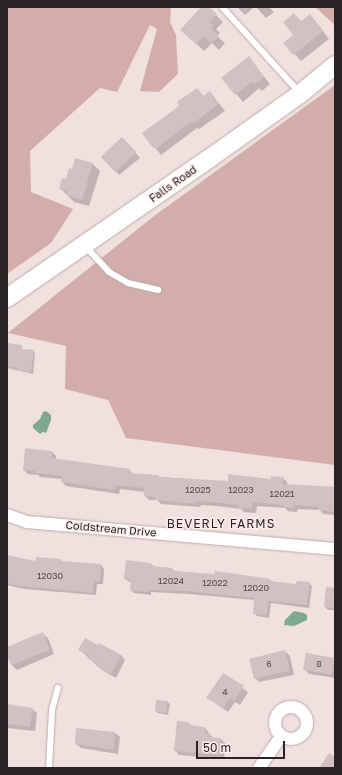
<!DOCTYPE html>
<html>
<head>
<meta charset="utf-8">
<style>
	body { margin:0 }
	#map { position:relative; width:342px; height:775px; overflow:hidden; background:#f0e0de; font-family:"Golos Text",sans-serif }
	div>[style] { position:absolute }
	.green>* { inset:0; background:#d2adaa }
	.water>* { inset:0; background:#7da98f }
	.shadow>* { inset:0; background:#0003 }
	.building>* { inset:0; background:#d1c1c0; transform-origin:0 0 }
	.roads { filter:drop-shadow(0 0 1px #bcadac) drop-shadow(0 0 1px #bcadac) }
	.service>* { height:6px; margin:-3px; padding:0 3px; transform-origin:3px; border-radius:3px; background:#fff }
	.minor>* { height:12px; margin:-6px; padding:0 6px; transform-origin:6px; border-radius:6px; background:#fff }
	.minor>.ring { margin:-6px; padding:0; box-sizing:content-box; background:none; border:12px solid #fff; border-radius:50% }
	.primary>* { height:18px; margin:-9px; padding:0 9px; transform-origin:9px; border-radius:9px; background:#fff }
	span { translate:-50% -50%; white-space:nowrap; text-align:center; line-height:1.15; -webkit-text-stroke:3px #fdedec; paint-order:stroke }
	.number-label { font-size:9px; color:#534a4a }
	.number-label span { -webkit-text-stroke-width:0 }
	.street-label { font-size:11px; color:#292323 }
	.neighbourhood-label { font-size:12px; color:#292323; letter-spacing:1px }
	.frame { position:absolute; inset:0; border:8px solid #292323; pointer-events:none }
	.scale { position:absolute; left:196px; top:741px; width:89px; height:18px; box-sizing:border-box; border:2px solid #292323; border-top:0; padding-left:5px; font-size:12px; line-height:14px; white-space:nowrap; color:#292323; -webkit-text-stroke:3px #fdedec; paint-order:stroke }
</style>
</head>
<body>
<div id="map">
	<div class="green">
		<div style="clip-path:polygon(7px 7px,171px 7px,170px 22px,176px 35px,178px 74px,159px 92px,140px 91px,157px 29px,150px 25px,117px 92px,100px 88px,30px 151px,31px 192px,73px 209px,51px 243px,7px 274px)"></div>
		<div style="clip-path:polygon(315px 7px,335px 7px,335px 25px)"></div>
		<div style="clip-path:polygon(335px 85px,335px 465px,126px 438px,108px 400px,65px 389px,66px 346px,8px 333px,154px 216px)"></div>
	</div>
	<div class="water">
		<div style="clip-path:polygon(46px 411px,51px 415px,51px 420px,46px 433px,43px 432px,40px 434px,33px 428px,33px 425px,40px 419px,43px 412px)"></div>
		<div style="clip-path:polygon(294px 611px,304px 613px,307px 615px,307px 620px,294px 626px,284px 625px,285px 620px)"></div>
	</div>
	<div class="shadow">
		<div style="clip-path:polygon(203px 7px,208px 7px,223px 22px,216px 29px,220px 33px,217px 36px,225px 43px,219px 50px,212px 43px,204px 51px,189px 37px)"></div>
		<div style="clip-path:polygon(237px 7px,254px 7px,245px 15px)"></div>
		<div style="clip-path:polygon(256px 7px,269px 7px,274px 12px,266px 18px)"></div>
		<div style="clip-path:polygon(302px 22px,317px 23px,329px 39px,301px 61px,285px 43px,295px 35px)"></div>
		<div style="clip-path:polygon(249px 58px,270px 84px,262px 91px,259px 88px,243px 102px,223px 78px)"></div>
		<div style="clip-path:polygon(197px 89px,204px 97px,210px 92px,225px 111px,199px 129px,197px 128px,161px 155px,144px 134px,181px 106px)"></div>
		<div style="clip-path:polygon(127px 143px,140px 158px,119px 175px,102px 156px)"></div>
		<div style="clip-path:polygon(93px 164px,100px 171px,89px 206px,74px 202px,60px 188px,73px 170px)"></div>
		<div style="clip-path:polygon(21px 346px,23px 350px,33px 351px,35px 353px,33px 374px,7px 368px,7px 354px)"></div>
		<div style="clip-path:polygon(26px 449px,52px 452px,56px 456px,56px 460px,129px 470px,134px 475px,228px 482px,283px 478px,287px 482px,287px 485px,335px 487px,335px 515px,323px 514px,320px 510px,298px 509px,297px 512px,288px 511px,285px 508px,257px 506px,256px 513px,244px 512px,241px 509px,216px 506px,201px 505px,200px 507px,161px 504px,157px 500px,149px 500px,145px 496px,145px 492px,120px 489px,119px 494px,66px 486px,62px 482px,62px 479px,40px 477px,38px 475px,28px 474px,24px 470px)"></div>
		<div style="clip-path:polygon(7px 556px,36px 562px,61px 560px,63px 562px,101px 565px,104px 569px,103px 584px,97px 584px,96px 595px,24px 589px,7px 585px)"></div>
		<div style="clip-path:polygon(127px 561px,151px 564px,155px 567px,171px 568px,174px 571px,270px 580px,273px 582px,297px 585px,309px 583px,312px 586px,309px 608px,271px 603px,269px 618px,257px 616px,254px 613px,255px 600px,188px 594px,151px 592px,151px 595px,134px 593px,131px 590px,132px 583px,125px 579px)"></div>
		<div style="clip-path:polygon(327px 588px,335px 588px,335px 610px,328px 610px,325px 607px)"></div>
		<div style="clip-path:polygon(43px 634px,48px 638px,54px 654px,17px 670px,12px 665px,7px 648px)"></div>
		<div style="clip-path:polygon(80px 650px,121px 655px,125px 660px,116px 678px,102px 670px)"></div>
		<div style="clip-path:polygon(285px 651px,290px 656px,294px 675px,259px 682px,254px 677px)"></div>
		<div style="clip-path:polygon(335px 659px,335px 678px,309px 674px,304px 669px)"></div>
		<div style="clip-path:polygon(223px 674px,248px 692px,240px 705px,235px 702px,228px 712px,208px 698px)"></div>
		<div style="clip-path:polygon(167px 702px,170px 704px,168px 715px,158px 713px,156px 711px)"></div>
		<div style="clip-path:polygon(7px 705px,32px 709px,37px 713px,35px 731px,7px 728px)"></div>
		<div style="clip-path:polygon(188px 723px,192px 726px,205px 728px,213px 738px,221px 739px,226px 744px,224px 759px,179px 755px,175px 750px)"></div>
		<div style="clip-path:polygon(115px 733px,120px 737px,118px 754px,81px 748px,76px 744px)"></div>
	</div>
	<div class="building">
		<div style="clip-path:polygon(201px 7px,209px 7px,217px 14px,210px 22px,214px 26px,211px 28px,219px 36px,211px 43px,204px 36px,196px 44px,180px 30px)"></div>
		<div style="clip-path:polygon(294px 13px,301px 21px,310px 14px,323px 31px,293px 55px,283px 43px,293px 35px,283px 22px)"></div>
		<div style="clip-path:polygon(249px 56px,264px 77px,254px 84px,252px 82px,235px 95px,221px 78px)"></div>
		<div style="clip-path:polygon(197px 88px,203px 96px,210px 91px,219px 104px,192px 124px,191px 122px,157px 148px,153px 148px,142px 133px,179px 106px,177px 102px)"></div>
		<div style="left:122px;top:137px;width:21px;height:29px;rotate:47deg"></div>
		<div style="clip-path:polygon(75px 158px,93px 163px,82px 200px,66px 195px,67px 191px,59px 189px,62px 178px,66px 179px,69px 168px,72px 169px)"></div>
		<div style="clip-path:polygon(7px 343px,22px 345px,21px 349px,34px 350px,31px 372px,18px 371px,18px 368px,7px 367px)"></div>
		<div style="clip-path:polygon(25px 448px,52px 451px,52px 458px,130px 469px,129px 473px,158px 475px,159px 477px,228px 481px,228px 474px,271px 479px,271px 476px,284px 477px,283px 484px,335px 487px,334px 512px,318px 510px,318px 507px,294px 505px,294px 508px,282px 507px,283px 505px,253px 502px,252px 509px,239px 508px,239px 505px,211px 502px,197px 501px,196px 504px,155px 500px,155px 497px,144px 496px,144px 488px,116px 485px,115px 490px,61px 482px,62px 476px,35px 473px,35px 471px,23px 470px)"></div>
		<div style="clip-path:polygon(7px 555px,36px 561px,36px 557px,61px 559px,61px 561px,101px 564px,100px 581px,94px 581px,93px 593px,20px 586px,7px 583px)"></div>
		<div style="clip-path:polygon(126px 560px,151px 563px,151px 566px,171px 568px,171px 570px,186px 572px,214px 574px,215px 571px,271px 579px,270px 581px,296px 584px,297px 581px,310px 582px,307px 605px,268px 601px,267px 615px,253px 614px,254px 598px,185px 591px,149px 590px,148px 592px,130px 591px,131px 580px,124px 579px)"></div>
		<div style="clip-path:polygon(326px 587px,335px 588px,335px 608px,324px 607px)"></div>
		<div style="clip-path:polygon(43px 632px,50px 650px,11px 665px,7px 655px,7px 647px)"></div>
		<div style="clip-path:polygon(85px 638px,98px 645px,99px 643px,121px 655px,111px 674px,96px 666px,97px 663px,88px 659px,90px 656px,78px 650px)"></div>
		<div style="left:285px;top:650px;width:21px;height:37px;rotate:76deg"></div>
		<div style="left:306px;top:653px;width:29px;height:17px;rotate:10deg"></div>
		<div style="clip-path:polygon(223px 673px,244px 686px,234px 701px,230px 698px,223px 708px,206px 698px)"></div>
		<div style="clip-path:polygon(156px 700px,168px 701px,166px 713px,155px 711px)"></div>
		<div style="clip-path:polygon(7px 704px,33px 708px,30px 727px,7px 724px)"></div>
		<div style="clip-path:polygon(177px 721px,189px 722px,189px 725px,205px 727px,205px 733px,209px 734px,209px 737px,221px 738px,220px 755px,174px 751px)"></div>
		<div style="clip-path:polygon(76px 728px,115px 732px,114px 750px,75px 744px)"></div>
		<div style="clip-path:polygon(329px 753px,335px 757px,335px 768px,319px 768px)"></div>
	</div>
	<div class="roads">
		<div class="service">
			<div style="left:222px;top:7px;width:115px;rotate:47.8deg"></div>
			<div style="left:85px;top:246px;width:35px;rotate:47deg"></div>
			<div style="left:109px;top:272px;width:22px;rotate:30deg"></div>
			<div style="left:128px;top:283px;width:31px;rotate:13deg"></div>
			<div style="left:49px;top:768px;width:58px;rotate:-87deg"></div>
			<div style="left:52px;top:710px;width:23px;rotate:-75deg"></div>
		</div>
		<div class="minor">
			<div style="left:7px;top:515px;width:21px;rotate:19deg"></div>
			<div style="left:27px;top:522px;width:309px;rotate:5deg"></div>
			<div class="ring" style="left:275px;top:707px;width:20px;height:20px"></div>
			<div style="left:259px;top:768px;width:39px;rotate:-55deg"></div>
		</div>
		<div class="primary">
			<div style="left:7px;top:298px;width:247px;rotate:-34.6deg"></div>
			<div style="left:210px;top:158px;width:110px;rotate:-35.4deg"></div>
			<div style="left:300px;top:94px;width:45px;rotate:-39.6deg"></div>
		</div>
	</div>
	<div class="number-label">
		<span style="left:198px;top:490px">12025</span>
		<span style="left:241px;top:490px">12023</span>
		<span style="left:282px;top:494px">12021</span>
		<span style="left:50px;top:576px">12030</span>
		<span style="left:171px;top:581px">12024</span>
		<span style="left:215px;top:583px">12022</span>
		<span style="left:256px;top:588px">12020</span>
		<span style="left:269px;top:664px">6</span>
		<span style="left:319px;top:664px">8</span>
		<span style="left:225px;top:692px">4</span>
	</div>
	<div class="street-label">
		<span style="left:173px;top:184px;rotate:-35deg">Falls Road</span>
		<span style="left:111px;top:529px;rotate:5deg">Coldstream Drive</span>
	</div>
	<div class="neighbourhood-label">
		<span style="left:221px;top:524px">BEVERLY FARMS</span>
	</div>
	<div class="frame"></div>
	<div class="scale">50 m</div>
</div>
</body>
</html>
